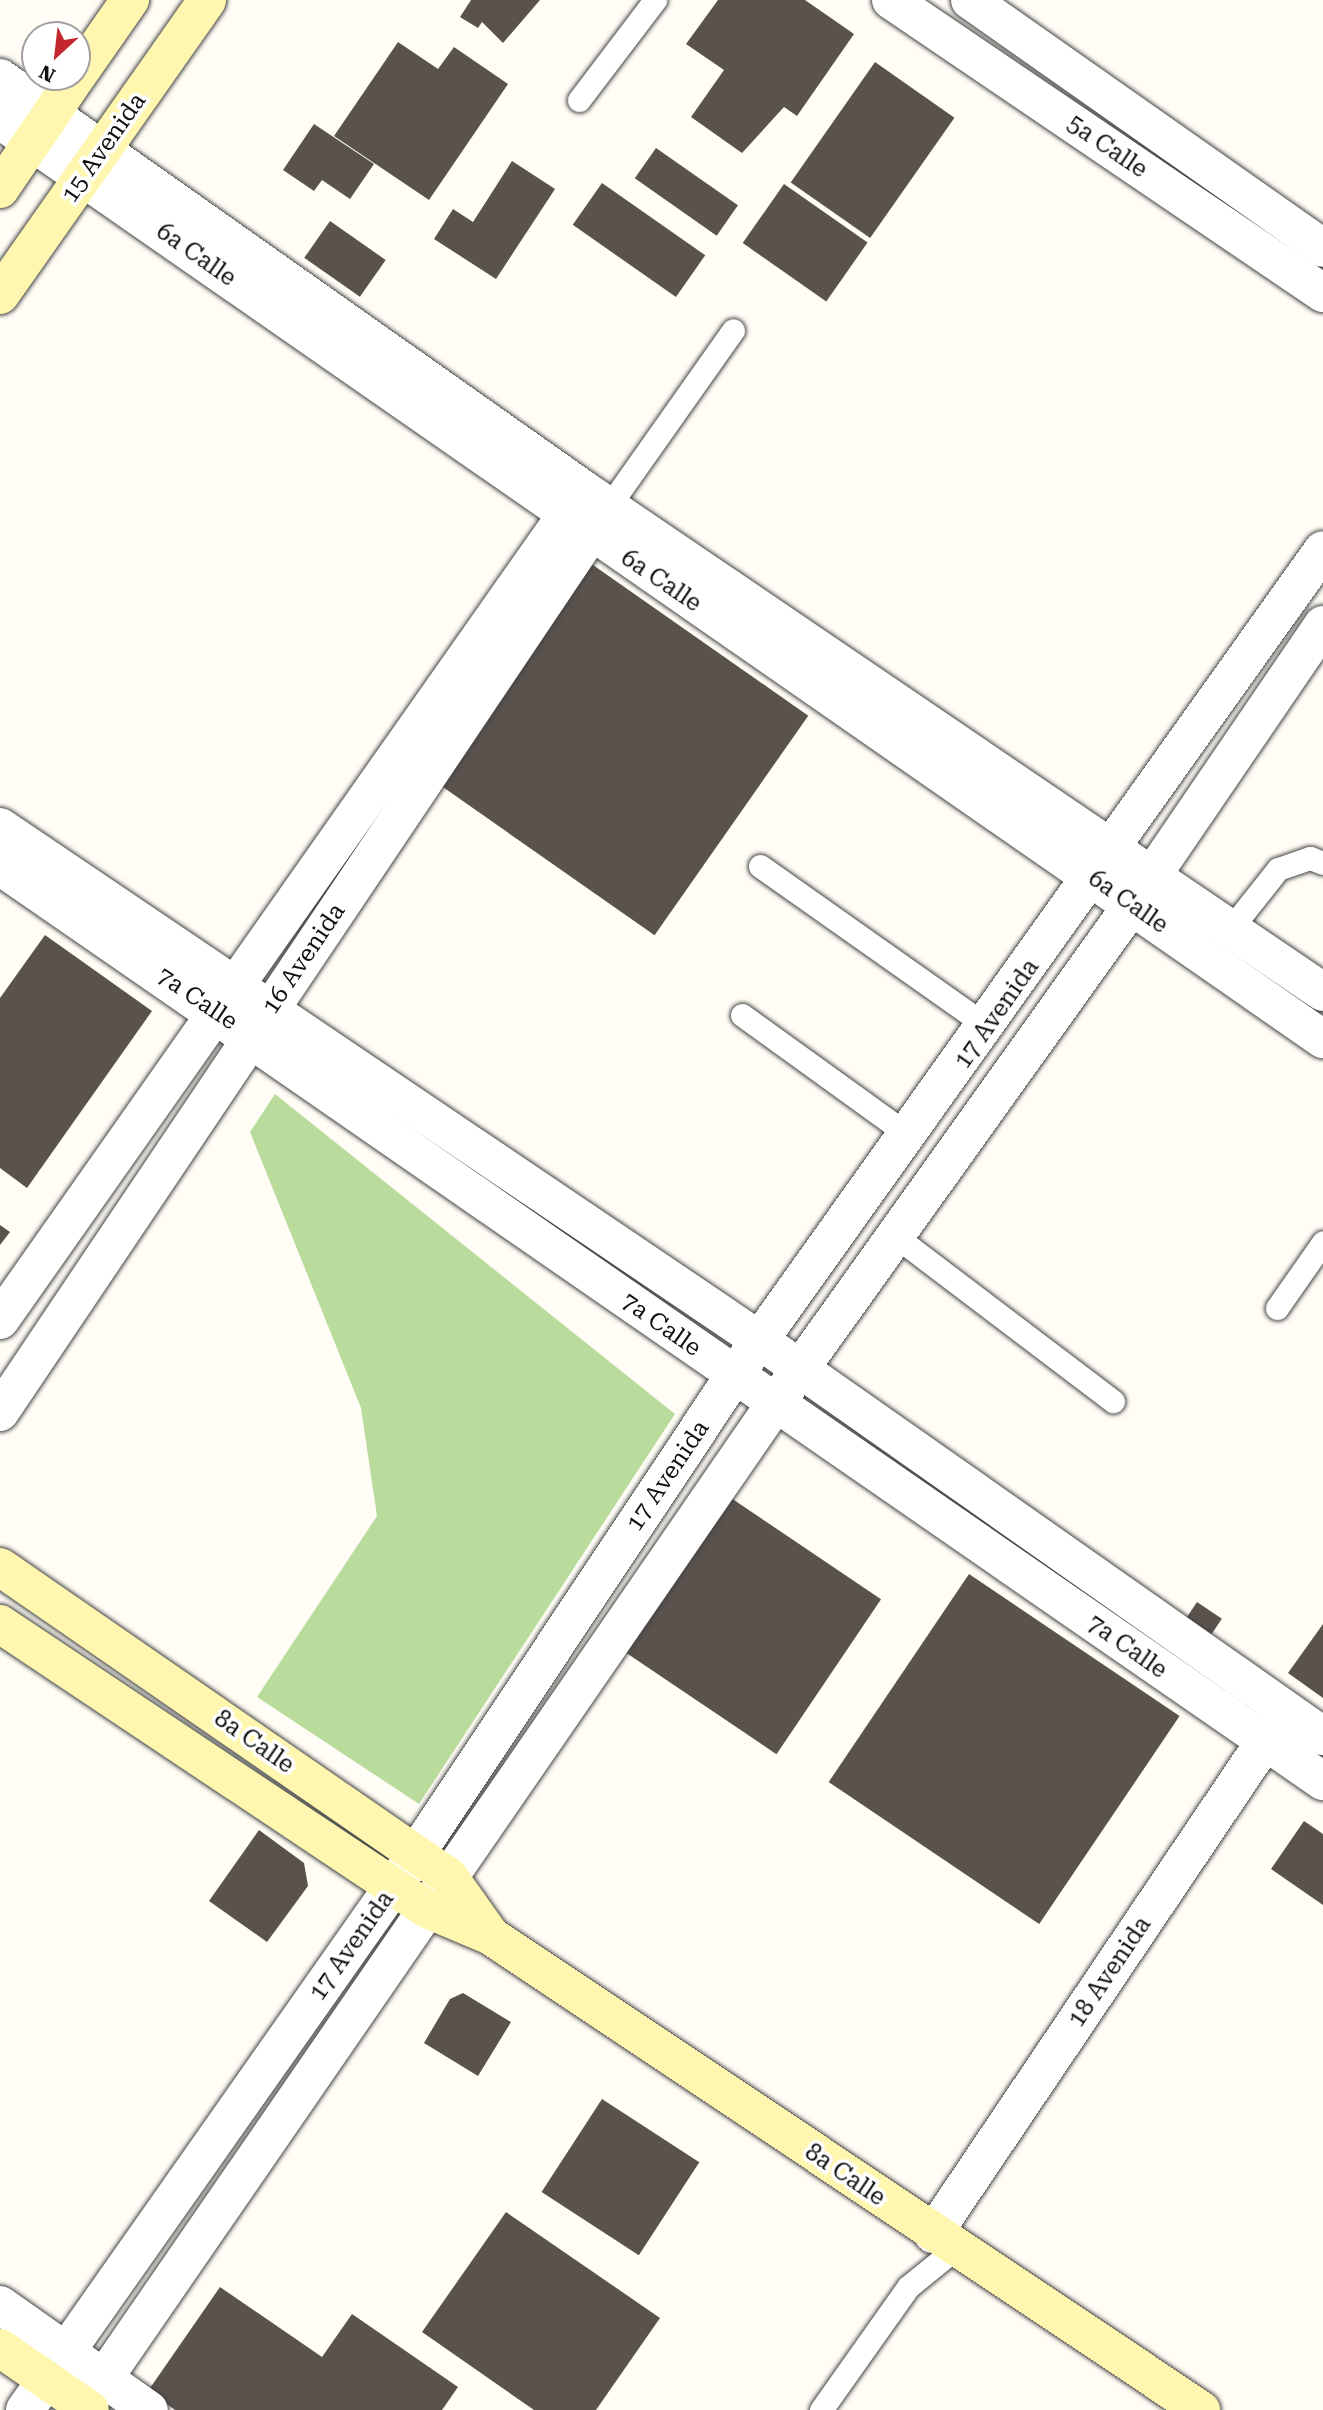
<!DOCTYPE html>
<html>
<head>
<meta charset="utf-8">
<style>
	body { margin:0 }
	#map { position:relative; width:1323px; height:2410px; overflow:hidden; background:#fffdf5; font-family:"Roboto Serif",serif }
	div>[style] { position:absolute }
	.forest>* { inset:0; background:#b9dc9c }
	.building>* { inset:0; background:#5a524d; transform-origin:0 0 }
	.roads { filter:drop-shadow(0 0 2px #444) drop-shadow(0 0 2px #444) }
	.lane>* { height:23px; margin:-11.5px; padding:0 11.5px; transform-origin:11.5px; border-radius:11.5px; background:#fff }
	.street>* { height:38px; margin:-19px; padding:0 19px; transform-origin:19px; border-radius:19px; background:#fff }
	.secondary>* { height:38px; margin:-19px; padding:0 19px; transform-origin:19px; border-radius:19px; background:#fff6b0 }
	span { translate:-50% -50%; white-space:nowrap; text-align:center; line-height:1.15; -webkit-text-stroke:7px #fff; paint-order:stroke }
	.street-label { font-size:24px; color:#111 }
	.north { position:absolute; left:21px; top:21px; width:70px; height:70px; box-sizing:border-box; background:#fff; border:2px solid #a0a0a0; border-radius:50%; rotate:207deg; font-size:19px; font-weight:700; line-height:28px; text-align:center; color:#111 }
	.north::after { content:''; display:block; margin:auto; width:24px; height:32px; background:#c4262e; clip-path:polygon(50% 0,100% 100%,50% 72%,0 100%) }
</style>
</head>
<body>
<div id="map">
	<div class="forest">
		<div style="clip-path:polygon(275px 1094px,675px 1414px,419px 1804px,257px 1697px,377px 1516px,361px 1408px,250px 1132px)"></div>
	</div>
	<div class="building">
		<div style="clip-path:polygon(471px 0,540px 0,503px 43px,482px 22px,478px 28px,460px 17px)"></div>
		<div style="clip-path:polygon(718px 0,805px 0,854px 34px,797px 116px,784px 107px,742px 153px,691px 117px,724px 70px,686px 44px)"></div>
		<div style="clip-path:polygon(398px 42px,438px 69px,454px 47px,508px 84px,429px 200px,334px 136px)"></div>
		<div style="left:875px;top:62px;width:97px;height:147px;rotate:35deg"></div>
		<div style="clip-path:polygon(314px 124px,374px 164px,350px 199px,322px 180px,314px 191px,283px 170px)"></div>
		<div style="left:656px;top:148px;width:100px;height:37px;rotate:35deg"></div>
		<div style="clip-path:polygon(512px 161px,555px 189px,496px 279px,434px 239px,453px 209px,473px 222px)"></div>
		<div style="left:602px;top:183px;width:126px;height:51px;rotate:35deg"></div>
		<div style="left:784px;top:184px;width:102px;height:72px;rotate:35deg"></div>
		<div style="left:330px;top:221px;width:68px;height:45px;rotate:35deg"></div>
		<div style="left:583px;top:558px;width:275px;height:268px;rotate:35deg"></div>
		<div style="clip-path:polygon(45px 935px,152px 1011px,27px 1188px,0 1168px,0 998px)"></div>
		<div style="clip-path:polygon(0 1225px,10px 1232px,0 1245px)"></div>
		<div style="left:731px;top:1498px;width:181px;height:187px;rotate:34deg"></div>
		<div style="left:969px;top:1574px;width:254px;height:251px;rotate:34deg"></div>
		<div style="left:1197px;top:1602px;width:30px;height:27px;rotate:34deg"></div>
		<div style="clip-path:polygon(1323px 1624px,1323px 1698px,1288px 1673px)"></div>
		<div style="clip-path:polygon(1304px 1821px,1323px 1834px,1323px 1905px,1271px 1869px)"></div>
		<div style="clip-path:polygon(259px 1830px,304px 1863px,308px 1886px,267px 1942px,209px 1901px)"></div>
		<div style="clip-path:polygon(463px 1993px,511px 2022px,478px 2076px,424px 2043px,450px 1999px)"></div>
		<div style="left:602px;top:2099px;width:116px;height:111px;rotate:33deg"></div>
		<div style="clip-path:polygon(506px 2212px,660px 2318px,596px 2410px,534px 2410px,422px 2332px)"></div>
		<div style="clip-path:polygon(220px 2287px,322px 2357px,352px 2314px,458px 2387px,442px 2410px,175px 2410px,148px 2391px)"></div>
	</div>
	<div class="roads">
		<div class="lane">
			<div style="left:579px;top:100px;width:126px;rotate:-52.8deg"></div>
			<div style="left:609px;top:506px;width:215px;rotate:-54.8deg"></div>
			<div style="left:760px;top:866px;width:279px;rotate:35.2deg"></div>
			<div style="left:1232px;top:927px;width:74px;rotate:-51.6deg"></div>
			<div style="left:1278px;top:869px;width:34px;rotate:-19deg"></div>
			<div style="left:1310px;top:858px;width:14px;rotate:21deg"></div>
			<div style="left:742px;top:1015px;width:207px;rotate:35.8deg"></div>
			<div style="left:898px;top:1238px;width:270px;rotate:37.2deg"></div>
			<div style="left:1277px;top:1308px;width:80px;rotate:-55.1deg"></div>
			<div style="left:821px;top:2410px;width:151px;rotate:-54.7deg"></div>
			<div style="left:908px;top:2287px;width:62px;rotate:-39.1deg"></div>
		</div>
		<div class="street">
			<div style="left:891px;top:0;width:522px;rotate:34.15deg"></div>
			<div style="left:970px;top:0;width:431px;rotate:35.1deg"></div>
			<div style="left:0;top:78px;width:715px;rotate:35.2deg"></div>
			<div style="left:584px;top:490px;width:893px;rotate:34.19deg"></div>
			<div style="left:0;top:120px;width:1611px;rotate:34.79deg"></div>
			<div style="left:0;top:827px;width:920px;rotate:34.05deg"></div>
			<div style="left:762px;top:1342px;width:686px;rotate:35.08deg"></div>
			<div style="left:0;top:866px;width:1609px;rotate:34.67deg"></div>
			<div style="left:0;top:1320px;width:1010px;rotate:-54.88deg"></div>
			<div style="left:0;top:1412px;width:1083px;rotate:-56.1deg"></div>
			<div style="left:933px;top:2234px;width:617px;rotate:-56.03deg"></div>
			<div style="left:0;top:2305px;width:182px;rotate:35.2deg"></div>
			<div style="left:25px;top:2410px;width:680px;rotate:-54.88deg"></div>
			<div style="left:416px;top:1854px;width:574px;rotate:-56.37deg"></div>
			<div style="left:734px;top:1376px;width:1014px;rotate:-54.51deg"></div>
			<div style="left:82px;top:2410px;width:1222px;rotate:-55.44deg"></div>
			<div style="left:775px;top:1404px;width:614px;rotate:-54.42deg"></div>
			<div style="left:1132px;top:905px;width:339px;rotate:-55.7deg"></div>
		</div>
		<div class="secondary">
			<div style="left:77px;top:76px;width:93px;rotate:-55.1deg"></div>
			<div style="left:0;top:189px;width:135px;rotate:-55.8deg"></div>
			<div style="left:0;top:295px;width:360px;rotate:-54.9deg"></div>
			<div style="left:0;top:1567px;width:546px;rotate:34.62deg"></div>
			<div style="left:449px;top:1877px;width:72px;rotate:54.6deg"></div>
			<div style="left:0;top:1624px;width:513px;rotate:33.72deg"></div>
			<div style="left:427px;top:1909px;width:69px;rotate:22.9deg"></div>
			<div style="left:491px;top:1936px;width:854px;rotate:33.73deg"></div>
			<div style="left:0;top:2348px;width:109px;rotate:34.6deg"></div>
		</div>
	</div>
	<div class="street-label">
		<span style="left:1107px;top:147px;rotate:34deg">5a Calle</span>
		<span style="left:104px;top:148px;rotate:-55deg">15 Avenida</span>
		<span style="left:196px;top:255px;rotate:35deg">6a Calle</span>
		<span style="left:661px;top:581px;rotate:34deg">6a Calle</span>
		<span style="left:1128px;top:902px;rotate:35deg">6a Calle</span>
		<span style="left:304px;top:959px;rotate:-56deg">16 Avenida</span>
		<span style="left:197px;top:999px;rotate:34deg">7a Calle</span>
		<span style="left:997px;top:1014px;rotate:-55deg">17 Avenida</span>
		<span style="left:661px;top:1325px;rotate:35deg">7a Calle</span>
		<span style="left:668px;top:1476px;rotate:-56deg">17 Avenida</span>
		<span style="left:1127px;top:1647px;rotate:35deg">7a Calle</span>
		<span style="left:254px;top:1742px;rotate:35deg">8a Calle</span>
		<span style="left:352px;top:1946px;rotate:-55deg">17 Avenida</span>
		<span style="left:1110px;top:1972px;rotate:-56deg">18 Avenida</span>
		<span style="left:845px;top:2175px;rotate:34deg">8a Calle</span>
	</div>
	<div class="north">N</div>
</div>
</body>
</html>
